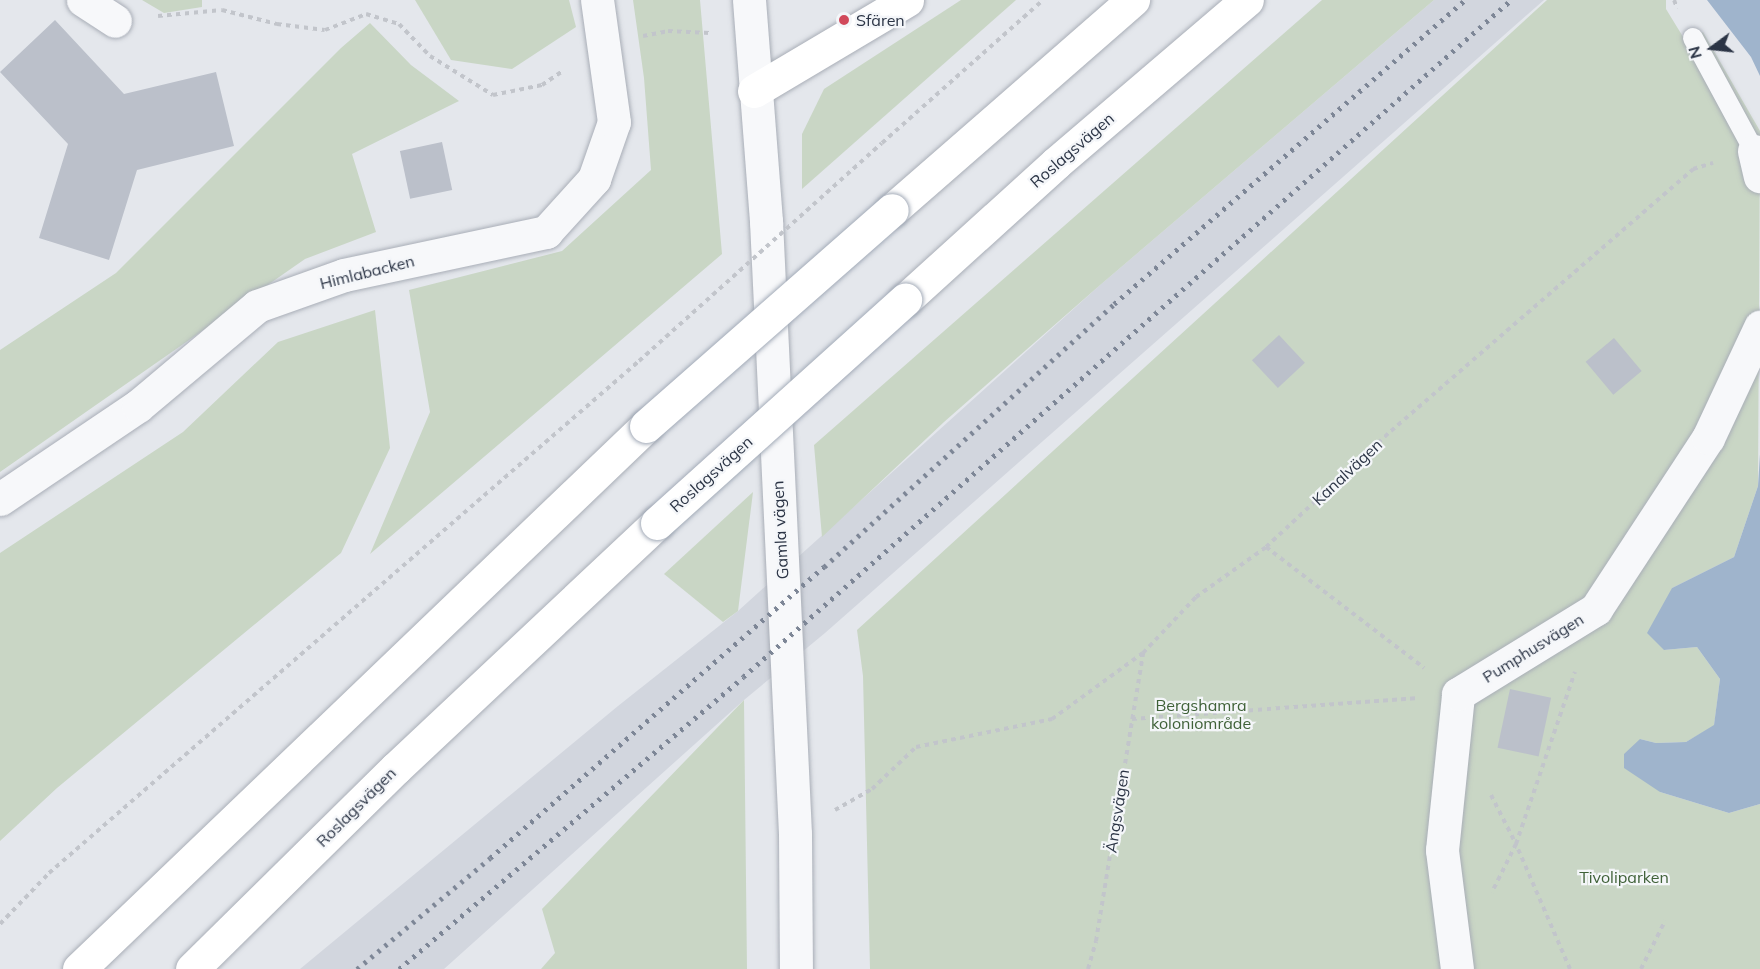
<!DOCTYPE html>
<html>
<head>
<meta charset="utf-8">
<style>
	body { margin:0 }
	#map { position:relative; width:1760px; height:969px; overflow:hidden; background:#e4e7ec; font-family:Mulish,sans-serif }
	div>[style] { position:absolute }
	.built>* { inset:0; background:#d2d6de }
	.green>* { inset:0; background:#c9d6c5 }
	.water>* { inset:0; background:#9fb4cc }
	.building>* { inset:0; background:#bbc0ca; transform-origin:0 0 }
	.path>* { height:4px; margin-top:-2px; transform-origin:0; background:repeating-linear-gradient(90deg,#c2c5cb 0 4.5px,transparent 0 9px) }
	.roads { filter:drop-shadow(0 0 2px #a9aeb7) drop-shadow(0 0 2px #a9aeb7) }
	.lane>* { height:20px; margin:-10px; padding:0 10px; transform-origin:10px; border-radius:10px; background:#f7f8fa }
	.street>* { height:33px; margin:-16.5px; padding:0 16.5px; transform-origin:16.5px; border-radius:16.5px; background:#f7f8fa }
	.primary>* { height:33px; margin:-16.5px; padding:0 16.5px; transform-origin:16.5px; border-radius:16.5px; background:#fff }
	.rail>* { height:4.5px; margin-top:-2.25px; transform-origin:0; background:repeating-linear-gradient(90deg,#7d8696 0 3px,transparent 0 9px) }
	.path-bridge>* { height:4px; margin-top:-2px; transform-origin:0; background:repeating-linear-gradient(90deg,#c2c5cb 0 4.5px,transparent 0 9px) }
	.bridges { filter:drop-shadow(0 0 2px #a3abb8) drop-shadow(0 0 2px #a3abb8) }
	.primary-bridge>* { height:33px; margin:-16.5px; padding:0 16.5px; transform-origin:16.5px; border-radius:16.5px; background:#fff }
	.dots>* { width:16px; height:16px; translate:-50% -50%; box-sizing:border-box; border:3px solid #f4f6f9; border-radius:50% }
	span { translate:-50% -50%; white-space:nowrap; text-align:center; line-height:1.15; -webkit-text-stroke:4.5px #f4f6f9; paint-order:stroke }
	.poi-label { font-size:16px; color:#2b3445 }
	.left { translate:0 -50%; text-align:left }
	.street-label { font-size:16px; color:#2b3445 }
	.park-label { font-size:16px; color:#3f6138 }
	.north { position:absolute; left:1682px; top:18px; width:60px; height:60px; -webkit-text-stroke:4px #f4f6f9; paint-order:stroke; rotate:255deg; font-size:16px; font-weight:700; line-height:24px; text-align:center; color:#2b3445 }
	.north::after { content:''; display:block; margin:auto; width:21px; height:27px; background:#2b3445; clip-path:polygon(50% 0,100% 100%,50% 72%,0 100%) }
</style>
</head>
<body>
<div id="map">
	<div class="built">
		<div style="clip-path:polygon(1434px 0,1544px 0,825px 633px,744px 700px,444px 969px,300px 969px,618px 706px,738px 611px,1099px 286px)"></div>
	</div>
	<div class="green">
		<div style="clip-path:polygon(142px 0,202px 0,202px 7px,164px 13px)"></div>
		<div style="clip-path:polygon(415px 0,569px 0,576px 27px,512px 69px,451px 60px)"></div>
		<div style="clip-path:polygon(633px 0,700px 0,722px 254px,370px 554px,430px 412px,409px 290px,562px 251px,651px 170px,644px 78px)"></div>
		<div style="clip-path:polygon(961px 0,1016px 0,802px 189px,802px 134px,824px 89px)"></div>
		<div style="clip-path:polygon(1322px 0,1434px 0,1099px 286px,944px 422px,822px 537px,814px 445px)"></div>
		<div style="clip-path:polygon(1547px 0,1666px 0,1666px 9px,1688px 45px,1703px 32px,1760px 131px,1758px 486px,1734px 557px,1672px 588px,1664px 650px,1697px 647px,1720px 679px,1714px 726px,1686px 742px,1656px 743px,1640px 739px,1660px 792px,1729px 813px,1760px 804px,1760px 969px,870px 969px,863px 676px,857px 630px)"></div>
		<div style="clip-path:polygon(370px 23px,411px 65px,459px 101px,352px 154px,376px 232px,305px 259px,0 472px,0 350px,116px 273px,341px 48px)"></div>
		<div style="clip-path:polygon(375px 310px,390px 448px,341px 553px,57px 788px,0 841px,0 553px,183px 432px,278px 342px)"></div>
		<div style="clip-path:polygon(753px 492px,738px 611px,723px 622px,664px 574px)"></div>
		<div style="clip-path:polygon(744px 700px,747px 969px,541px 969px,555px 953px,542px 909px)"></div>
	</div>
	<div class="water">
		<div style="clip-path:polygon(1707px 0,1760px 0,1760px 76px,1751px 57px)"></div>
		<div style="clip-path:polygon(1760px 454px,1760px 804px,1729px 813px,1660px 792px,1624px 768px,1624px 754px,1640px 739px,1656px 743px,1686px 742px,1714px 725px,1720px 679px,1697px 647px,1664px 650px,1647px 633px,1672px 588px,1734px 557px,1758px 486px)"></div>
	</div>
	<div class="building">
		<div style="clip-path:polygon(55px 20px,124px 94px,216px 72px,234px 146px,137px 170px,109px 260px,39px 238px,68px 144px,0 72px)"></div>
		<div style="left:442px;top:142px;width:49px;height:43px;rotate:78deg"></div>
		<div style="left:1279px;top:335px;width:38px;height:37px;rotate:47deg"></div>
		<div style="left:1614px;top:338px;width:43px;height:37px;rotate:50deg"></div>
		<div style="left:1510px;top:689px;width:42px;height:60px;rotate:12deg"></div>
	</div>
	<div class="path">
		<div style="left:1674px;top:0;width:9px;rotate:69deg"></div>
		<div style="left:158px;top:16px;width:64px;rotate:-5.4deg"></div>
		<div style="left:222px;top:10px;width:57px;rotate:14.3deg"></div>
		<div style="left:277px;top:24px;width:48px;rotate:7.1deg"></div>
		<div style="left:325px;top:30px;width:44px;rotate:-21.3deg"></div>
		<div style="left:366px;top:14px;width:34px;rotate:17deg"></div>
		<div style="left:399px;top:24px;width:45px;rotate:45.9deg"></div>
		<div style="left:430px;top:56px;width:74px;rotate:31.8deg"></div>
		<div style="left:493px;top:95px;width:50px;rotate:-11.5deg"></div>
		<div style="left:542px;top:85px;width:25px;rotate:-34deg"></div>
		<div style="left:643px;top:36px;width:25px;rotate:-11deg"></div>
		<div style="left:668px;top:31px;width:42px;rotate:2.7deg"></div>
		<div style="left:882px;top:143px;width:215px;rotate:-41.6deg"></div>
		<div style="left:1266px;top:547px;width:199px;rotate:37.4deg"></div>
		<div style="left:1132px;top:719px;width:284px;rotate:-4.2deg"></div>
		<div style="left:1491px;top:795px;width:55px;rotate:63deg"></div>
		<div style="left:1516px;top:844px;width:54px;rotate:116.6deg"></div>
		<div style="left:835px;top:810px;width:43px;rotate:-29.6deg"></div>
		<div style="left:872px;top:789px;width:61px;rotate:-43.7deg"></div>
		<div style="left:916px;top:747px;width:139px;rotate:-11.6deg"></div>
		<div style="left:1052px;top:719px;width:112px;rotate:-36deg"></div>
		<div style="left:1143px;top:653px;width:77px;rotate:-46.6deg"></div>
		<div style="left:1196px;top:597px;width:86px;rotate:-35.5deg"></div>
		<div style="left:1266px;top:547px;width:171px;rotate:-42.9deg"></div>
		<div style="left:1391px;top:431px;width:400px;rotate:-40.9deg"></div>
		<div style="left:1693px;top:169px;width:21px;rotate:-17deg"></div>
		<div style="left:0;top:924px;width:71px;rotate:-46.1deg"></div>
		<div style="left:49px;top:873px;width:781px;rotate:-40.95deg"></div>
		<div style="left:1088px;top:969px;width:29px;rotate:-74deg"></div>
		<div style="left:1096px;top:941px;width:292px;rotate:-80.7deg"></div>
		<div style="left:1570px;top:969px;width:136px;rotate:-113.4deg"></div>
		<div style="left:1516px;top:844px;width:182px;rotate:-71.1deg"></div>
		<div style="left:1641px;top:969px;width:54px;rotate:-63.4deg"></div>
	</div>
	<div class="roads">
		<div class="lane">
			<div style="left:1693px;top:38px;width:128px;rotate:61.6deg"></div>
		</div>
		<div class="street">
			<div style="left:83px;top:0;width:38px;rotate:33deg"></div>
			<div style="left:749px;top:0;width:222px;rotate:85.6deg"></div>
			<div style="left:766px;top:221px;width:614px;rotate:87.29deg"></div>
			<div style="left:795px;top:834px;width:135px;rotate:89.6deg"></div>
			<div style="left:1754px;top:151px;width:26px;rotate:77deg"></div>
			<div style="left:0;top:499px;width:166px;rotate:-34deg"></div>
			<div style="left:138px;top:406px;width:155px;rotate:-40deg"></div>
			<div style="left:257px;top:306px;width:92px;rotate:-19.6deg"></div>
			<div style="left:344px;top:275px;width:207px;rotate:-12deg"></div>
			<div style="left:546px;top:232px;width:72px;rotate:-47.8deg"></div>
			<div style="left:594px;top:179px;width:60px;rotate:-70.7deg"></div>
			<div style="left:614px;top:122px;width:123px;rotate:-97.9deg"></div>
			<div style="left:1457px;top:969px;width:120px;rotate:-97.2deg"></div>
			<div style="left:1442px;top:850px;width:157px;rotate:-84.1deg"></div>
			<div style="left:1458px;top:694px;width:162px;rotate:-31.6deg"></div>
			<div style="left:1596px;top:609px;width:204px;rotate:-56.8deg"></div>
			<div style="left:1708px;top:438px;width:123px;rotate:-64.9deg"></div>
		</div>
		<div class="primary">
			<div style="left:754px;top:91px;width:178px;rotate:-30.7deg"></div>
			<div style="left:892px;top:210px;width:320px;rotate:-41.1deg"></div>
			<div style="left:905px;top:300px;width:204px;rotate:-42.2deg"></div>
			<div style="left:1056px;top:163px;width:251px;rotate:-40.5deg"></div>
			<div style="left:79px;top:969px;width:785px;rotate:-43.76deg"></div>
			<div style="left:192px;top:969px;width:286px;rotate:-44.6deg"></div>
			<div style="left:396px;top:768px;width:358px;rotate:-43.2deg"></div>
		</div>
	</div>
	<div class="rail">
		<div style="left:357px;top:969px;width:173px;rotate:-39.8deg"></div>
		<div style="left:490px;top:858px;width:443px;rotate:-41.1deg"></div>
		<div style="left:824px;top:567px;width:391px;rotate:-42.2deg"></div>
		<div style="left:1114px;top:304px;width:464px;rotate:-40.9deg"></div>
		<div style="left:399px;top:969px;width:451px;rotate:-40.3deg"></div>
		<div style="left:743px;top:677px;width:1024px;rotate:-41.4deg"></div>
	</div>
	<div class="path-bridge">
		<div style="left:639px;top:361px;width:326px;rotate:-41.9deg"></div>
	</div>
	<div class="bridges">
		<div class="primary-bridge">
			<div style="left:646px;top:426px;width:327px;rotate:-41.3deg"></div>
			<div style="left:657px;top:523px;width:334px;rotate:-42deg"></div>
		</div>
	</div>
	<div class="dots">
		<div style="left:844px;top:20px;background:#d1495b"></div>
	</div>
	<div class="poi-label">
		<span class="left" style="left:856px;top:20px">Sfären</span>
	</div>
	<div class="street-label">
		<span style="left:1072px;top:150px;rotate:-41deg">Roslagsvägen</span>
		<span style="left:367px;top:272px;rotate:-14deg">Himlabacken</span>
		<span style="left:1347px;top:472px;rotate:-43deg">Kanalvägen</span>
		<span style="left:711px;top:474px;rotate:-42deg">Roslagsvägen</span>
		<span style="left:780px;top:530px;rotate:-93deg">Gamla vägen</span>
		<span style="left:1533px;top:648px;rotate:-32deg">Pumphusvägen</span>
		<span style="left:356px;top:807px;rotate:-45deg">Roslagsvägen</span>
		<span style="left:1117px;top:811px;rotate:-81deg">Ängsvägen</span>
	</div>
	<div class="park-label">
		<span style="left:1201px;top:714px">Bergshamra<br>koloniområde</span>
		<span style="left:1624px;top:877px">Tivoliparken</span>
	</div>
	<div class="north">N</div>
</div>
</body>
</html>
